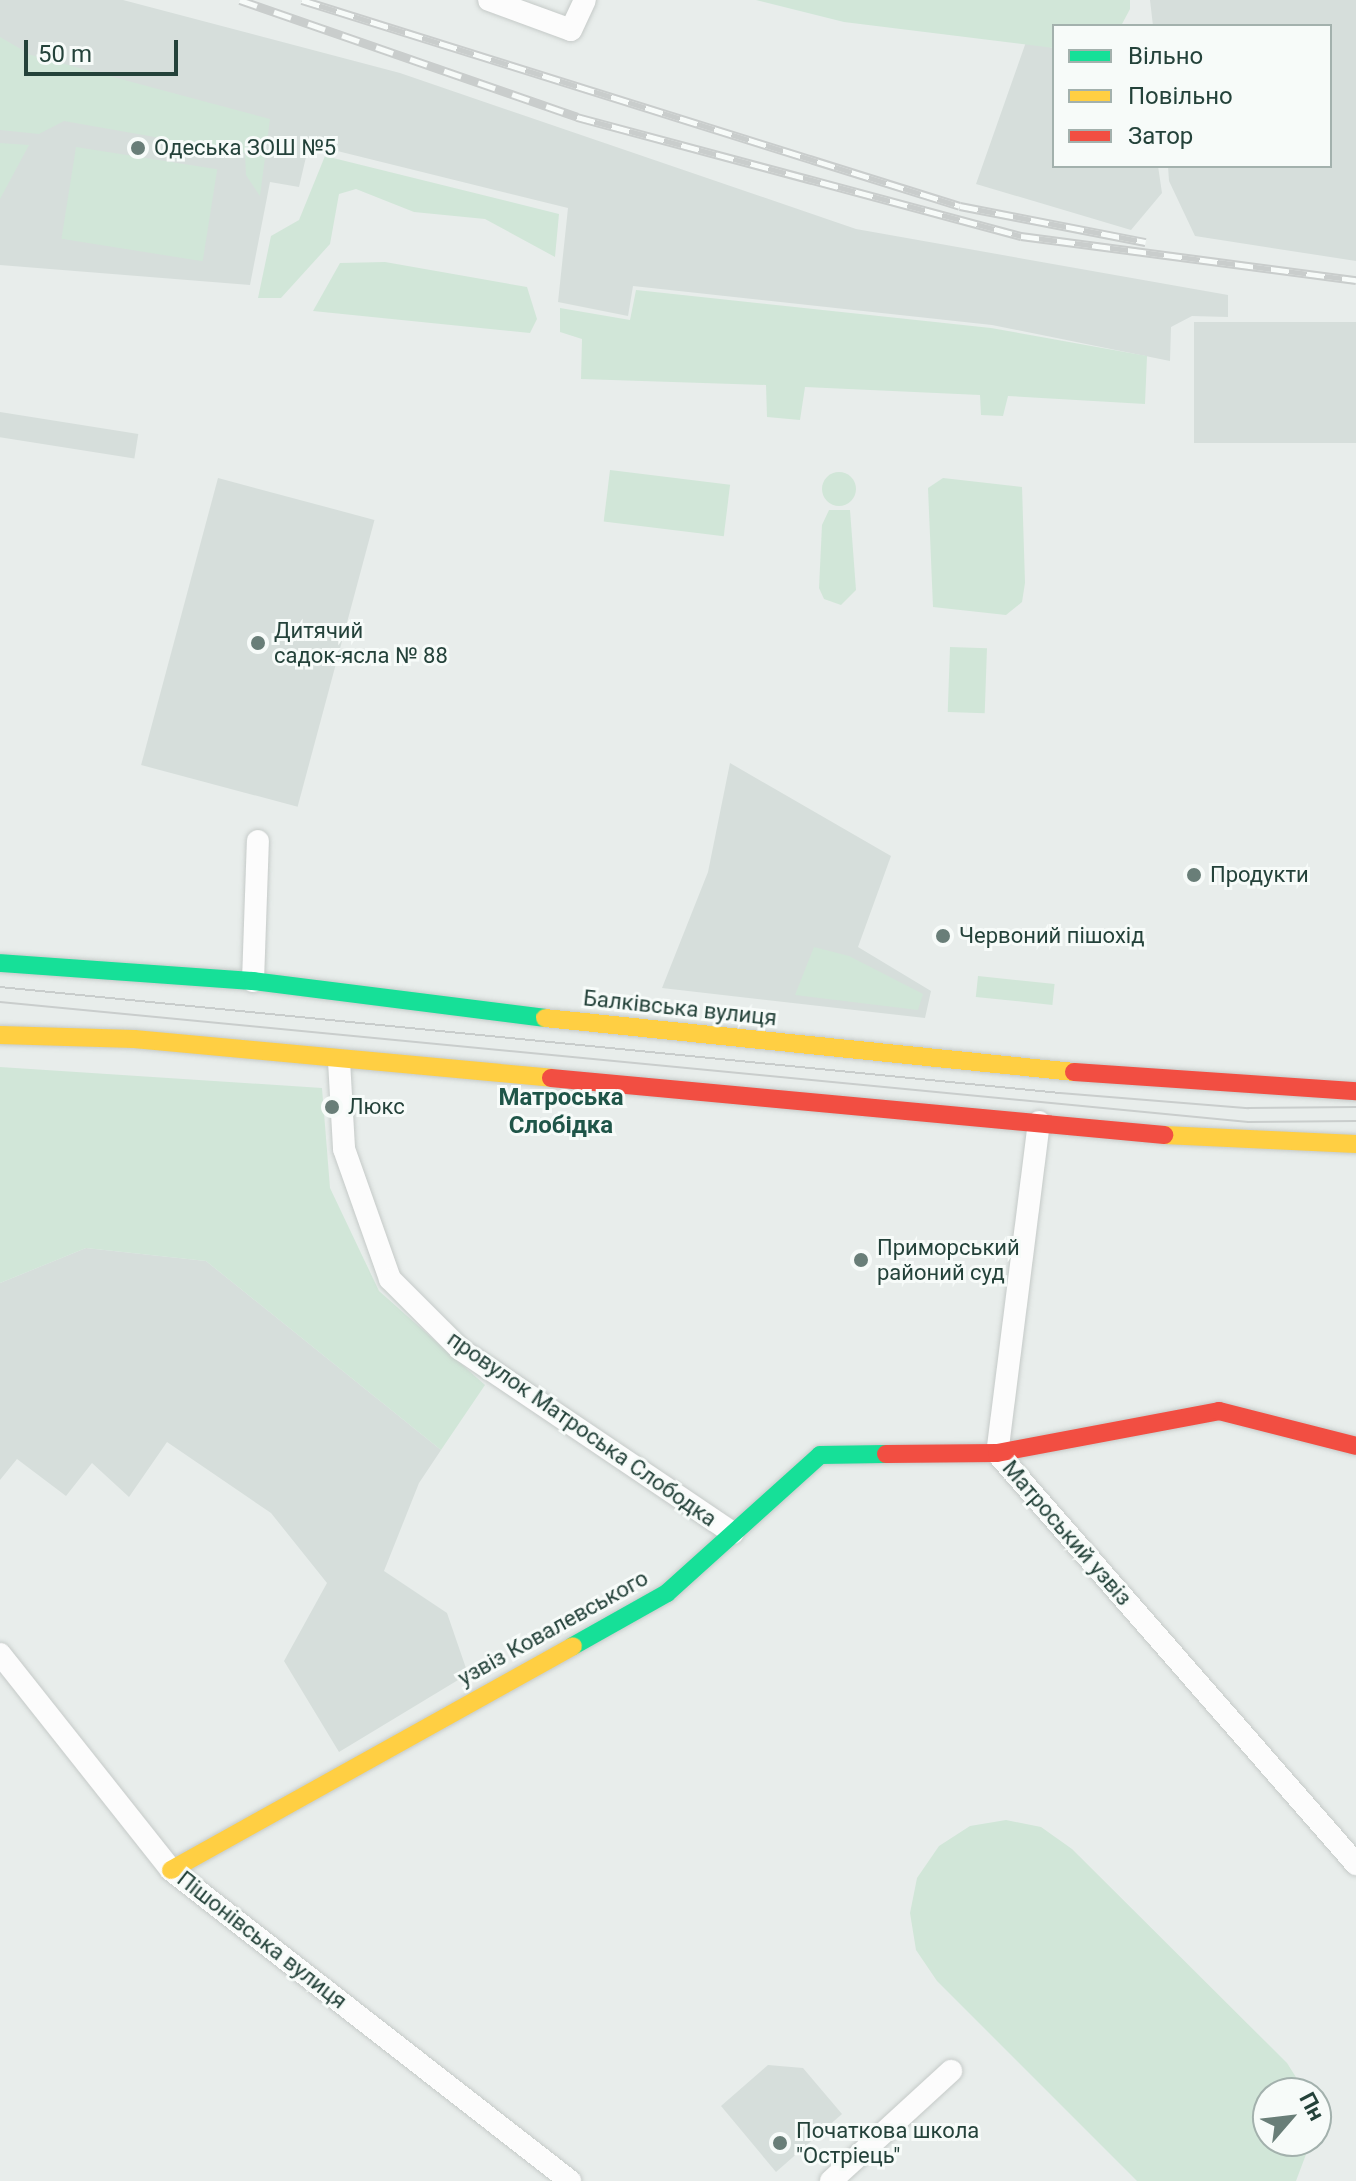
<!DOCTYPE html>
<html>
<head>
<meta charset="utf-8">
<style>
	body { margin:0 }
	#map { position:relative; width:1356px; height:2181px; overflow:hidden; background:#e8edeb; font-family:Roboto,sans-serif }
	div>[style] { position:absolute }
	.built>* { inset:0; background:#d6dedb; transform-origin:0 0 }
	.green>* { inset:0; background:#d1e6d8; transform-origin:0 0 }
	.round { border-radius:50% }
	.roads { filter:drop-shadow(0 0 2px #c5cac8) drop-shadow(0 0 2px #c5cac8) }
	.street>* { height:22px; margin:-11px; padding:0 11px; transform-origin:11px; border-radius:11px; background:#fcfcfc }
	.fast>* { height:18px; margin:-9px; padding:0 9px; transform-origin:9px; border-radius:9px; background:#16e098 }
	.slow>* { height:18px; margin:-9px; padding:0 9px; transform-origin:9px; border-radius:9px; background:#ffcf43 }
	.jam>* { height:18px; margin:-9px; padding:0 9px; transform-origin:9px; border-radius:9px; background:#f24e42 }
	.tram>* { height:2px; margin:-1px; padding:0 1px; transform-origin:1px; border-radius:1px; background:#c9cdcc }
	.rail>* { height:9px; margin-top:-4.5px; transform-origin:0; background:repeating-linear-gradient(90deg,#f7fbf9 0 18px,#c9cdcc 0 36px); box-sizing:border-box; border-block:2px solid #c9cdcc }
	.dots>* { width:22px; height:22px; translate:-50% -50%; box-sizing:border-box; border:4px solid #f7fbf9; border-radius:50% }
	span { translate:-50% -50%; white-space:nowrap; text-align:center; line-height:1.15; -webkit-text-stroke:6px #f7fbf9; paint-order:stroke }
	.poi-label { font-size:22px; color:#24423a }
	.left { translate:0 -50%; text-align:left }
	.street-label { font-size:22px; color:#24423a }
	.neighbourhood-label { font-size:24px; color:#1f5548; font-weight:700 }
	.legend { position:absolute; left:1052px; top:24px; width:280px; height:144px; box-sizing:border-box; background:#f7fbf9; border:2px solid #a3b1ad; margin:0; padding:10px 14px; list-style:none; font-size:24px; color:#24423a }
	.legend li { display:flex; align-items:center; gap:16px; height:40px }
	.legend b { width:40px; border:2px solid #a3b1ad }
	.north { position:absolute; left:1252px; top:2077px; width:80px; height:80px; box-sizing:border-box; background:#f7fbf9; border:2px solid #a3b1ad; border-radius:50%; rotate:62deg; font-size:22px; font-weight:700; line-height:32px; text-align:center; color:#24423a }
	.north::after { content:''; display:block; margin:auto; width:28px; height:36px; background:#697e78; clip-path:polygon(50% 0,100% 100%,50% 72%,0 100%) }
	.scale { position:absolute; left:24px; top:40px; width:154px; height:36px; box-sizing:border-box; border:4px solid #24423a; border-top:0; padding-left:10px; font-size:24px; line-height:28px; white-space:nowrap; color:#24423a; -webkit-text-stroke:6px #f7fbf9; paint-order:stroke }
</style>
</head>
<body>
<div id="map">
	<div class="built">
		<div style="clip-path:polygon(0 0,123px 0,400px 73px,856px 229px,1228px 295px,1228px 317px,1192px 316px,1171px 327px,1170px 361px,992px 325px,633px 286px,628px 316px,558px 302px,568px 208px,309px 144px,299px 187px,270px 182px,250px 285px,0 265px)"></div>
		<div style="clip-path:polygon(1150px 0,1356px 0,1356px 261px,1195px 236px,1169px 181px,1168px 166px,1330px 166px,1330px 26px,1153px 26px)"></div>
		<div style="clip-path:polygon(1026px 42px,1054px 48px,1054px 166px,1158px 166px,1162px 193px,1131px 230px,976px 184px)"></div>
		<div style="left:1194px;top:322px;width:162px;height:121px"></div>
		<div style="left:0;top:412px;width:140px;height:25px;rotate:9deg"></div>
		<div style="left:218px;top:478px;width:162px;height:297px;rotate:15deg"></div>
		<div style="clip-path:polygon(730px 763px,891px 856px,858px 947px,931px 991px,925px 1018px,662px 988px,708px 872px)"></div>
		<div style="clip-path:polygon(86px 1248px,206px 1261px,441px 1450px,419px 1483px,384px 1571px,447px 1613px,468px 1674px,339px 1752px,284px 1661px,327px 1583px,271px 1513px,167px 1442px,129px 1497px,92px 1463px,66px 1496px,17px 1459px,0 1480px,0 1283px)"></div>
		<div style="clip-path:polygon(768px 2065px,803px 2068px,842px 2114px,776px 2172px,721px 2106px)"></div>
	</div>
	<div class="green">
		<div style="clip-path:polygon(756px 0,1130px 0,1130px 9px,1121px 26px,1054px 26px,1054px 48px,844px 22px)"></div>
		<div style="clip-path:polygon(0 37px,31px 55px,270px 119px,260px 196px,246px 175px,245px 153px,64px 121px,39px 134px,0 130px)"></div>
		<div style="clip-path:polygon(0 143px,29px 145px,0 199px)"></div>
		<div style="left:76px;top:147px;width:143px;height:93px;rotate:9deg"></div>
		<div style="clip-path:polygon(325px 156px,559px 214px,555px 257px,485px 219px,414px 212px,356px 189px,339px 194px,330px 244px,281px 298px,258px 298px,271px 236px,299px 220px)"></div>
		<div style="clip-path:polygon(385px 262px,527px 287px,537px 319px,530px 333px,313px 311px,340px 263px)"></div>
		<div style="clip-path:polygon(636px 290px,991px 328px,1147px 356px,1145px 404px,1008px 396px,1003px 416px,981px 415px,980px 395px,805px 387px,800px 420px,767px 417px,766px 385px,581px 379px,582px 339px,560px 332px,560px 308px,630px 320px)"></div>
		<div style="left:610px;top:470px;width:121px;height:52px;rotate:7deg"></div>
		<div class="round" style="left:822px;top:472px;width:34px;height:34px"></div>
		<div style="clip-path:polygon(943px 478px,1022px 487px,1025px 583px,1022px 602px,1006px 615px,933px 607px,928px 488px)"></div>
		<div style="clip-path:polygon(850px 510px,856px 590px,841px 605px,824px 599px,819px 588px,822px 525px,829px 510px)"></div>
		<div style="left:950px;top:647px;width:37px;height:65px;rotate:2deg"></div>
		<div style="clip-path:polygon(814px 947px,849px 956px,923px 994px,918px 1010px,795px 995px)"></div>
		<div style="left:978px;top:976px;width:77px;height:21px;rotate:6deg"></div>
		<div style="clip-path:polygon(0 1067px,322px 1088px,330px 1188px,379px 1291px,485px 1385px,441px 1450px,206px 1261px,86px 1248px,0 1283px)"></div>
		<div style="clip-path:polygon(1006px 1820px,1041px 1827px,1072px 1849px,1287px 2063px,1306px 2093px,1268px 2093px,1268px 2141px,1311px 2141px,1296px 2181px,1137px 2181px,937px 1981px,916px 1950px,910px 1913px,917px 1878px,939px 1846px,970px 1826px)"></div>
	</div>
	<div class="roads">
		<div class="street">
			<div style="left:489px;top:0;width:87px;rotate:20.1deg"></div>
			<div style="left:571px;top:30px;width:33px;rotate:-65deg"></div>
			<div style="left:253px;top:981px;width:140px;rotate:-88deg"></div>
			<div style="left:339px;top:1061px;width:88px;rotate:86.7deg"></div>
			<div style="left:344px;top:1149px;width:138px;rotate:70.5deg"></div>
			<div style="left:390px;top:1279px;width:99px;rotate:45deg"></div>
			<div style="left:460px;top:1349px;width:329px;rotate:34deg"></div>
			<div style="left:1039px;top:1122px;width:334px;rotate:97.2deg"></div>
			<div style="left:997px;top:1453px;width:546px;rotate:48.86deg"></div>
			<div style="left:0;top:1654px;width:275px;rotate:51.6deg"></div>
			<div style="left:171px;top:1870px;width:506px;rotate:37.93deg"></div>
			<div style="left:831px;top:2181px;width:163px;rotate:-42.5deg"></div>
		</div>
		<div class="fast">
			<div style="left:0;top:963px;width:254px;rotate:4.1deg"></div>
			<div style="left:253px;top:981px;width:294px;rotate:7.2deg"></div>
			<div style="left:573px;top:1646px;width:108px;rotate:-29.4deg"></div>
			<div style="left:667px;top:1593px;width:206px;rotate:-42deg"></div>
			<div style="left:820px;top:1455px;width:66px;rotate:-0.9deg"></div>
		</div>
		<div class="slow">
			<div style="left:545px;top:1018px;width:532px;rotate:5.83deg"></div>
			<div style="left:0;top:1035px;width:134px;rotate:1.7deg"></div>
			<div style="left:134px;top:1039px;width:419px;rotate:5.3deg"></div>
			<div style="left:1164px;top:1135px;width:192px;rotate:2.7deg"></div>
			<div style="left:171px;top:1870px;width:460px;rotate:-29.1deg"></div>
		</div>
		<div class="jam">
			<div style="left:1074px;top:1072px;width:283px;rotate:3.9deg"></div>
			<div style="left:551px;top:1078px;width:616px;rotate:5.31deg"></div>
			<div style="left:886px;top:1454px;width:111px;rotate:-0.5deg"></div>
			<div style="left:997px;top:1453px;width:226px;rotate:-10.7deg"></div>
			<div style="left:1219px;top:1411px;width:141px;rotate:14.3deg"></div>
		</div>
	</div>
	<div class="tram">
		<div style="left:0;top:987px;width:1065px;rotate:5.71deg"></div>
		<div style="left:1060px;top:1093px;width:189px;rotate:4.6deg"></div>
		<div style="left:1248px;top:1108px;width:108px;rotate:-0.5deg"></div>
		<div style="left:0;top:1002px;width:1254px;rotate:5.49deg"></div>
		<div style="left:1248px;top:1122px;width:108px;rotate:-0.5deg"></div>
	</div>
	<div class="rail">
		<div style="left:240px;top:0;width:357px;rotate:19.1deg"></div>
		<div style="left:577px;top:117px;width:460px;rotate:15deg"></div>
		<div style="left:1021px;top:236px;width:338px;rotate:7.5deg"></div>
		<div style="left:302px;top:0;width:689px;rotate:17.38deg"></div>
		<div style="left:960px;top:206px;width:189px;rotate:11deg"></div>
	</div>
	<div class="dots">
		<div style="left:138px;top:148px;background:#697e78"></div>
		<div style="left:258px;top:643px;background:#697e78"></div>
		<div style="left:1194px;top:875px;background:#697e78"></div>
		<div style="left:943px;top:936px;background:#697e78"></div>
		<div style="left:332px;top:1107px;background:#697e78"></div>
		<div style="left:861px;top:1260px;background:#697e78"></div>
		<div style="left:780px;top:2143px;background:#697e78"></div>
	</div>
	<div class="poi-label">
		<span class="left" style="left:154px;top:148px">Одеська ЗОШ №5</span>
		<span class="left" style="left:274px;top:643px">Дитячий<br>садок-ясла № 88</span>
		<span class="left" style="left:1210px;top:875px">Продукти</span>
		<span class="left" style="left:959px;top:936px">Червоний пішохід</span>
		<span class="left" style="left:348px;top:1107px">Люкс</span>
		<span class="left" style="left:877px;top:1260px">Приморський<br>районий суд</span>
		<span class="left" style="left:796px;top:2143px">Початкова школа<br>"Остріець"</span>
	</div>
	<div class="street-label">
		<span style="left:680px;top:1008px;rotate:6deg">Балківська вулиця</span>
		<span style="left:582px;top:1429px;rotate:35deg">провулок Матроська Слободка</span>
		<span style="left:1067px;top:1533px;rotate:49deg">Матроський узвіз</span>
		<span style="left:553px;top:1628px;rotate:-29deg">узвіз Ковалевського</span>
		<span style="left:262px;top:1940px;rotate:38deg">Пішонівська вулиця</span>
	</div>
	<div class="neighbourhood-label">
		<span style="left:561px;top:1112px">Матроська<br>Слобідка</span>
	</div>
	<ul class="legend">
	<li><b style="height:10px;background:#16e098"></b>Вільно</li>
	<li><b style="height:10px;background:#ffcf43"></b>Повільно</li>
	<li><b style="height:10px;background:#f24e42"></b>Затор</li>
	</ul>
	<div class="north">Пн</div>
	<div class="scale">50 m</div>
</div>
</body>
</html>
